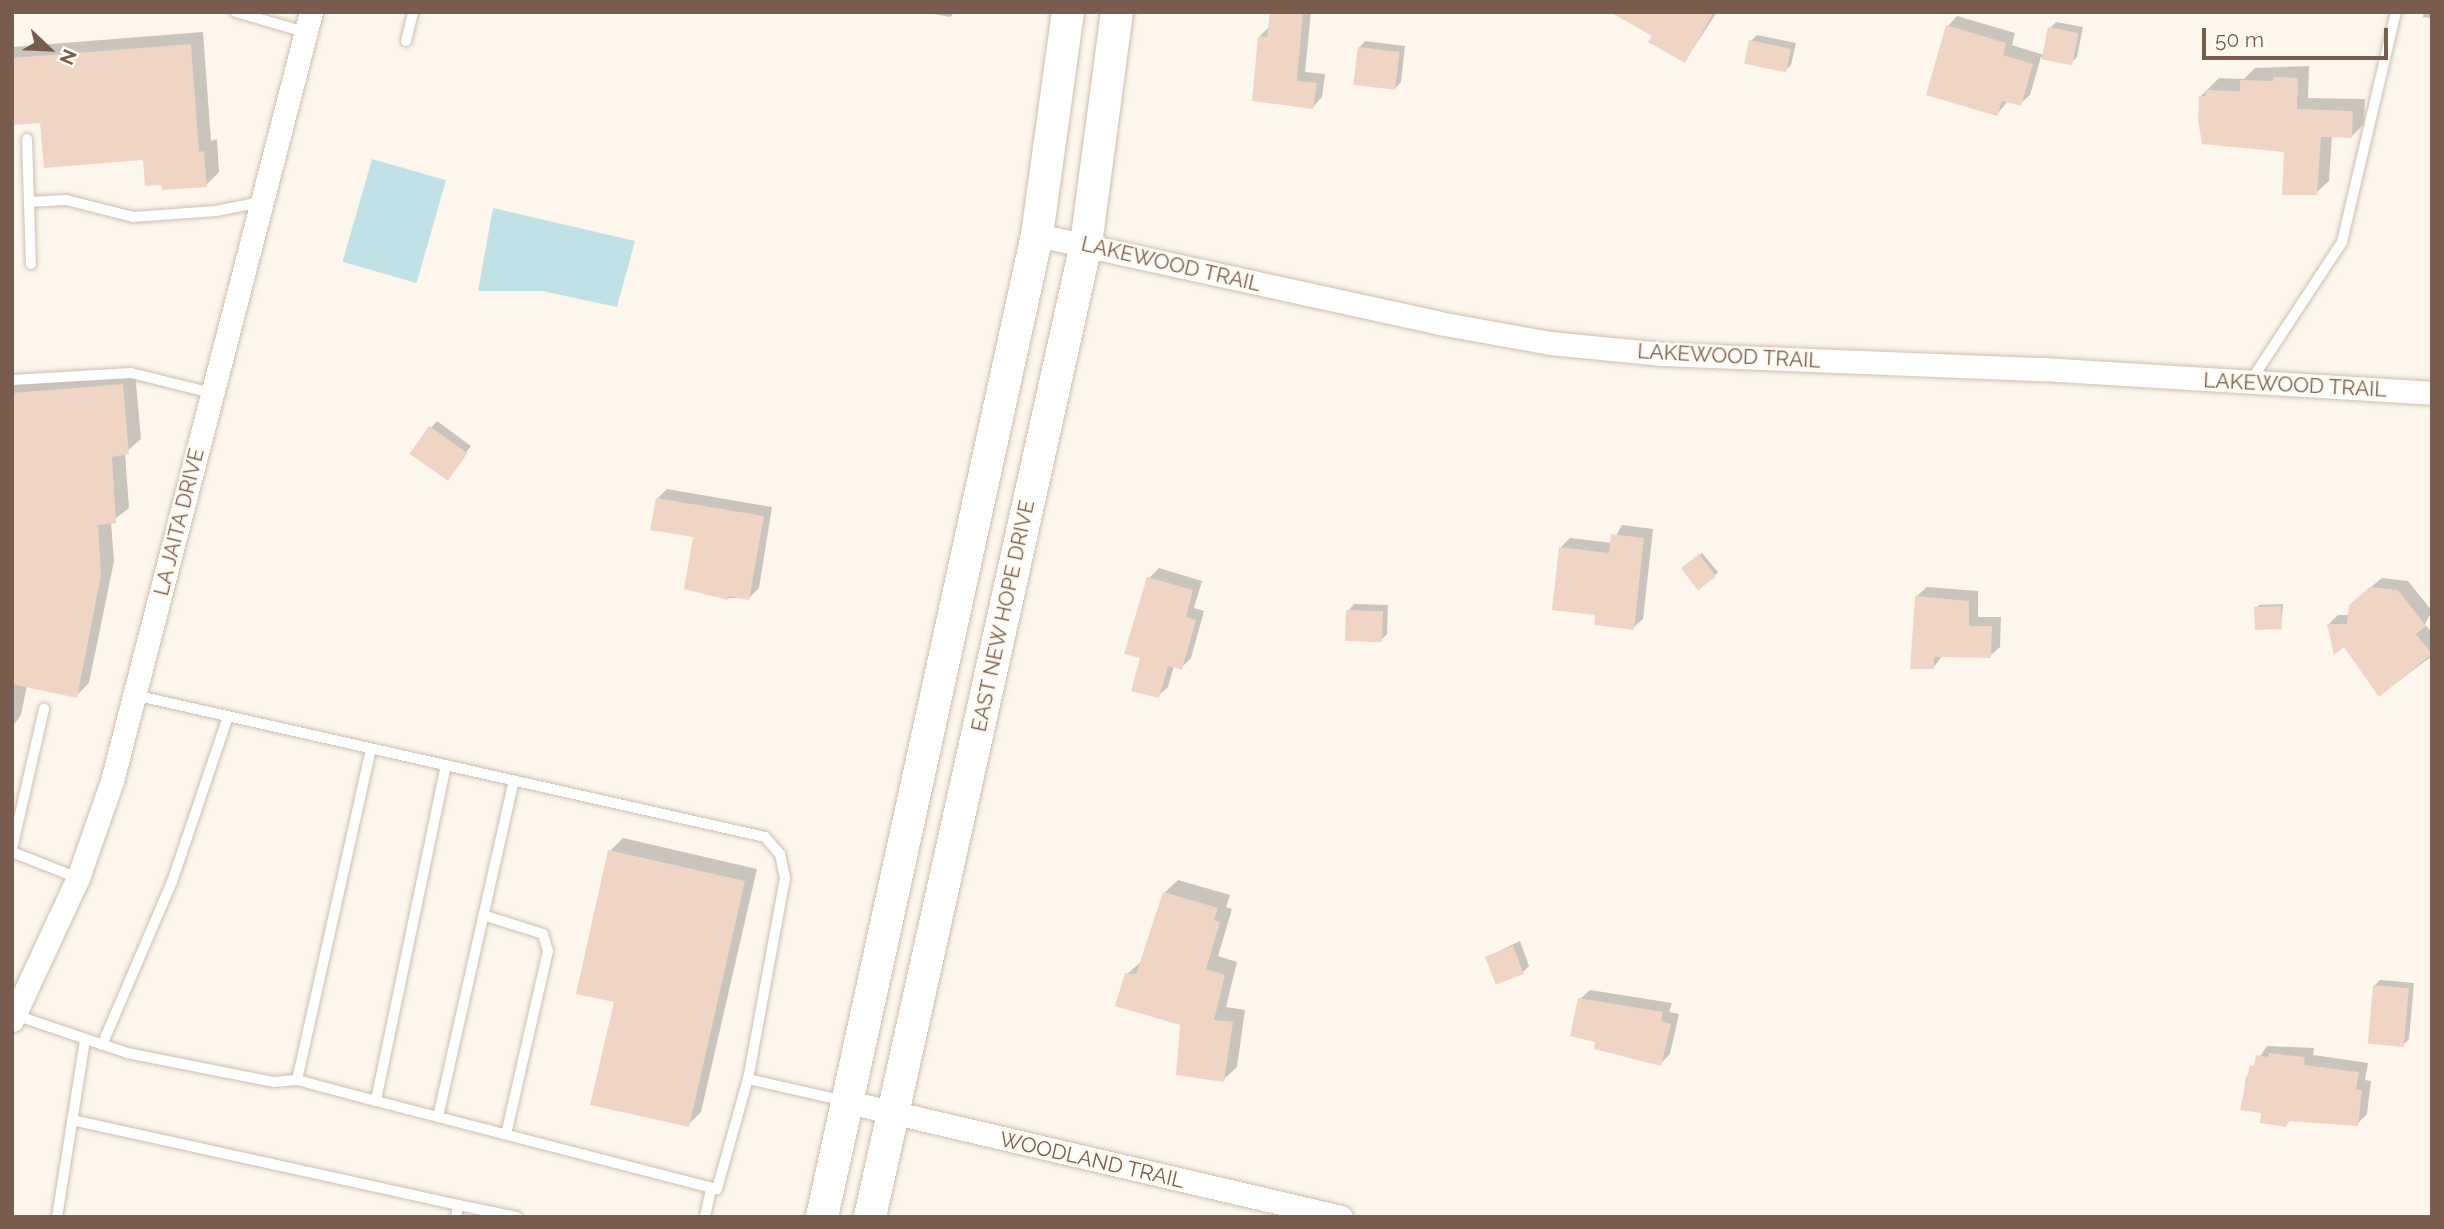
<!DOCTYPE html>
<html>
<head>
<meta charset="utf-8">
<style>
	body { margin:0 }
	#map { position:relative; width:2444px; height:1229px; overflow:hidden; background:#fcf6ec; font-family:Raleway,sans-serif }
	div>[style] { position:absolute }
	.water>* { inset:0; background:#c0e1e6; transform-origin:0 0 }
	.shadow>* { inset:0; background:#0003; transform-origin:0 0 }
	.building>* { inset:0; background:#f1d5c4; transform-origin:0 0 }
	.roads { filter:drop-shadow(0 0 2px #cfbeb0) drop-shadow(0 0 2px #cfbeb0) }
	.lane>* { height:10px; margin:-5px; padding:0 5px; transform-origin:5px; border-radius:5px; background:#fff }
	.street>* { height:23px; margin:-11.5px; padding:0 11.5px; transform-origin:11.5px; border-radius:11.5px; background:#fff }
	.secondary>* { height:32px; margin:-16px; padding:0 16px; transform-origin:16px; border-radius:16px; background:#fff }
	span { translate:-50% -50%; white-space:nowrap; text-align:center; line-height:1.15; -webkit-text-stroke:5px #fffaf2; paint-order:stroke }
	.street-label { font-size:21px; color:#785c4e }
	.frame { position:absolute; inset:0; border:14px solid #785c4e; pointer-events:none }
	.north { position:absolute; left:14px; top:14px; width:70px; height:70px; -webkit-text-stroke:5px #fffaf2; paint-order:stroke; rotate:113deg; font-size:19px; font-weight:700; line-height:28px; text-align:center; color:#785c4e }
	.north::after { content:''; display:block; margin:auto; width:24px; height:32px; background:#785c4e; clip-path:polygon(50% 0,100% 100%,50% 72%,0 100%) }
	.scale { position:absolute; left:2202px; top:28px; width:186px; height:32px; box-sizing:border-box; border:4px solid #785c4e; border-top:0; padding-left:9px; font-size:21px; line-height:24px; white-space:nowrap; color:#785c4e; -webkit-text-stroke:5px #fffaf2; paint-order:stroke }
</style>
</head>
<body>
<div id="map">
	<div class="water">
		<div style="left:372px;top:159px;width:77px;height:107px;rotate:16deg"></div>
		<div style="clip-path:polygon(493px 208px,635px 241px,617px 307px,542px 291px,478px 291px)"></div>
	</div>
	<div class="shadow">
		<div style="clip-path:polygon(924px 12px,955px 12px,950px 17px)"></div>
		<div style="clip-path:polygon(1272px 12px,1311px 12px,1305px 72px,1325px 74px,1322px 97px,1313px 107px,1259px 37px,1270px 26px)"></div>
		<div style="clip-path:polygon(1639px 12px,1717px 12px,1685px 61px,1654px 35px)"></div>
		<div style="clip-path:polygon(2424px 12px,2432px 12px,2432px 18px,2423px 17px)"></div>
		<div style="clip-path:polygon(1957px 16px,2015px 33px,2012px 45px,2044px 55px,2050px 28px,2056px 22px,2083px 27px,2077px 57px,2071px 63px,2041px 57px,2030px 95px,2020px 104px,2008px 101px,1997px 114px,1948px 26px)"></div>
		<div style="clip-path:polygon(203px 32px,211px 141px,217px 139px,219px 172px,206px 185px,42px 121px,12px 123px,13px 47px)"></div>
		<div style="clip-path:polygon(1757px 35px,1796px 43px,1791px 65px,1785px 71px,1751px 41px)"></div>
		<div style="clip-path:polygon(1365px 41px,1405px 46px,1401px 82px,1395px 89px,1359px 48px)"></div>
		<div style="clip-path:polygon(2309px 66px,2308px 98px,2365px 99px,2364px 124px,2352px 136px,2332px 136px,2329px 181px,2316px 193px,2285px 150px,2200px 97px,2219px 78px,2244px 79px,2255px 68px)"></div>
		<div style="clip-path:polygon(135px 372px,141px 439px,125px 453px,129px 508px,111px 522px,114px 561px,89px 683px,76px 696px,27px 685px,21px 715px,12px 727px,12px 382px)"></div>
		<div style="clip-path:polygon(437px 421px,471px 446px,447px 478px,431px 428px)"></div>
		<div style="clip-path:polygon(667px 489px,772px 507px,759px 588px,749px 598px,727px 598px,695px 536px,657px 499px)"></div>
		<div style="clip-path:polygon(1622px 525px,1653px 529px,1643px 619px,1633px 628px,1597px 613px,1561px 547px,1570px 538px,1612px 543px)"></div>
		<div style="left:1702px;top:553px;width:25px;height:23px;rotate:50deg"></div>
		<div style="clip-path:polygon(1159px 568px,1202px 581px,1194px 608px,1204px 611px,1191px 658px,1181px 668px,1174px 666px,1168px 687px,1158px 696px,1142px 657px,1149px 578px)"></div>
		<div style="clip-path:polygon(2382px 578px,2408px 581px,2432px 611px,2425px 624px,2432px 633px,2432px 656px,2380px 695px,2329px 624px,2338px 615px,2350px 615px,2361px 595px)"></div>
		<div style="clip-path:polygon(1927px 587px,1978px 591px,1978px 617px,2001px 617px,2000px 647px,1990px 656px,1943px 655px,1933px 668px,1917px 596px)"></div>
		<div style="clip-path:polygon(1354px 604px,1388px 605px,1387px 634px,1381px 640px,1348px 611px)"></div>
		<div style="clip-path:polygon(2283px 604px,2281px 627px,2256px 608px,2259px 605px)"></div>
		<div style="clip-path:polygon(623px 838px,757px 869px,701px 1112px,688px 1125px,616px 1001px,610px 851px)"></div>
		<div style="clip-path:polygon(1178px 880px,1230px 895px,1226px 907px,1232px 909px,1218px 956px,1237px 962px,1226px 1007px,1245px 1010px,1237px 1067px,1223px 1080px,1182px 1024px,1127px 974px,1142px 961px,1164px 893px)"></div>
		<div style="clip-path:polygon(1520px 941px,1529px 966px,1523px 972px,1487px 957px)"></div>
		<div style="clip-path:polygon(2380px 980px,2414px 983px,2409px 1039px,2403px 1045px,2374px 986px)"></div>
		<div style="clip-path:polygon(1590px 990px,1672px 1003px,1669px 1012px,1679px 1014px,1670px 1054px,1660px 1064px,1597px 1041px,1580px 999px)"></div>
		<div style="clip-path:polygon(2267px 1046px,2314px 1048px,2313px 1055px,2368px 1063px,2365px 1080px,2371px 1081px,2367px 1114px,2357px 1124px,2291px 1120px,2285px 1125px,2263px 1111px,2242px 1109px,2246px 1078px)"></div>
	</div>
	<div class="building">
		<div style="clip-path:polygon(1270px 12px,1303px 12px,1297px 81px,1317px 83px,1313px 109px,1252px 101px,1258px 36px,1267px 37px)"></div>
		<div style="clip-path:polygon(1610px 12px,1714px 12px,1685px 63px,1648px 42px,1652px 36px)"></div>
		<div style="clip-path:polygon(1946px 25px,2006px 43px,2003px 55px,2033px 64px,2021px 106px,2002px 101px,1997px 116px,1926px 95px)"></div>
		<div style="left:2048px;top:27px;width:31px;height:33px;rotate:11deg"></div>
		<div style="left:1749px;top:40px;width:43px;height:24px;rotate:12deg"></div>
		<div style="clip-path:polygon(191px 44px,199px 152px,204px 151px,207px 187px,162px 190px,161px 185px,145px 186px,143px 160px,44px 168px,40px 123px,12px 125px,12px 58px)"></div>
		<div style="left:1358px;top:47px;width:42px;height:38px;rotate:7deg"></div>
		<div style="clip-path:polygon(2274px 77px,2298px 78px,2297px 109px,2353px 111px,2352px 138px,2321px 137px,2317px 195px,2282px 195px,2284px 152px,2202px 144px,2198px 120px,2199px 96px,2205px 96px,2205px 90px,2240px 91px,2240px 80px,2273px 81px)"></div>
		<div style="clip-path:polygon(123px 384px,129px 454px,112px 457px,116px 523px,98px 525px,101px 575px,77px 698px,12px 684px,12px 393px)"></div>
		<div style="left:429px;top:426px;width:47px;height:34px;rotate:35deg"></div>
		<div style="clip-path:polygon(656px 498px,764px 516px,749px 600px,729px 596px,728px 600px,684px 589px,693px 537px,650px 530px)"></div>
		<div style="clip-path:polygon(1611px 534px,1644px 538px,1634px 630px,1594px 625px,1595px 615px,1552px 610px,1559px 547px,1609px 553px)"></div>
		<div style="left:1699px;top:554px;width:28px;height:23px;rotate:52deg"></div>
		<div style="clip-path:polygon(1147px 577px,1193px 590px,1186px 617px,1196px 620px,1182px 670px,1168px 666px,1159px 698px,1131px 691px,1140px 658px,1124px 654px)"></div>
		<div style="clip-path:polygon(2370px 587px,2398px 590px,2426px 626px,2416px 634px,2432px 654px,2379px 697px,2344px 647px,2334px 655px,2327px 624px,2347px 624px,2349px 605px)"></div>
		<div style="clip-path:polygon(1915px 596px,1969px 601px,1969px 626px,1992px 626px,1991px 658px,1934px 657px,1934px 669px,1910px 669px)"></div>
		<div style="left:2281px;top:606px;width:23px;height:27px;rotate:88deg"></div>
		<div style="left:1346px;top:610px;width:37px;height:31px;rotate:2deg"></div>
		<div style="clip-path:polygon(608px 850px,745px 881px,689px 1127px,590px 1105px,614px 1002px,576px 994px)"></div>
		<div style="clip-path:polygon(1163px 892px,1218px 908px,1214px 920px,1220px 922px,1206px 969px,1225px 975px,1214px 1020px,1233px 1022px,1224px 1082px,1176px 1075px,1180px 1025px,1115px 1006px,1125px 973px,1136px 974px)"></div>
		<div style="left:1513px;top:946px;width:30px;height:30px;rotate:69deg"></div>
		<div style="left:2373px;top:985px;width:36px;height:59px;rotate:5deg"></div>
		<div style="clip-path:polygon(1578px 998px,1663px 1012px,1661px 1021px,1671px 1024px,1661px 1066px,1594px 1049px,1595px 1042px,1570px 1036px)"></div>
		<div style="clip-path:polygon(2269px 1053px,2305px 1057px,2304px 1065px,2359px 1072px,2356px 1090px,2362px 1090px,2358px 1126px,2289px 1121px,2286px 1127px,2260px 1123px,2261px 1113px,2240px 1110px,2250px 1065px,2254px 1066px,2256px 1055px,2268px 1057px)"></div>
	</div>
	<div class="roads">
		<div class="lane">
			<div style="left:236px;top:12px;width:72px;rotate:16.2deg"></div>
			<div style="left:406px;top:41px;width:30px;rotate:-76deg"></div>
			<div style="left:27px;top:139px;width:125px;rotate:88.2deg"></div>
			<div style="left:29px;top:202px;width:37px;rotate:-3deg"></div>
			<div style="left:66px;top:200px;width:69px;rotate:14.2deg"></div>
			<div style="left:133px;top:217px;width:83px;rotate:-4.1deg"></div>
			<div style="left:216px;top:211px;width:46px;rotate:-11.3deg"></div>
			<div style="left:12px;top:380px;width:119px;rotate:-3.4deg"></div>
			<div style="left:131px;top:373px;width:83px;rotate:13.9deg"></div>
			<div style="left:2250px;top:382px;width:168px;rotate:-56.7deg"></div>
			<div style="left:2342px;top:242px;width:236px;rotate:-76.8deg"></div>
			<div style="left:134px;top:695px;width:647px;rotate:12.68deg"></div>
			<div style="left:765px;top:837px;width:23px;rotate:49deg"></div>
			<div style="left:780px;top:854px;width:25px;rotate:78deg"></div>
			<div style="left:785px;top:878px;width:204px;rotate:100.4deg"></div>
			<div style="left:748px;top:1079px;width:98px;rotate:12.9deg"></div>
			<div style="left:446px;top:765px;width:343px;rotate:101.8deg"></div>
			<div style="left:376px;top:1101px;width:352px;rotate:14.5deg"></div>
			<div style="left:717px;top:1189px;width:114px;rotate:-74.3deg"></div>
			<div style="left:12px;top:849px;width:144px;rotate:-77.1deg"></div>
			<div style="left:12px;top:852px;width:71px;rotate:21.5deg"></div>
			<div style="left:483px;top:915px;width:63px;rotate:17.6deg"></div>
			<div style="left:543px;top:934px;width:18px;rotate:74deg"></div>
			<div style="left:548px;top:951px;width:188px;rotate:102.9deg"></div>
			<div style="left:15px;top:1015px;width:118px;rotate:18.7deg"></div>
			<div style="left:127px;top:1053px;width:150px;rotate:11.2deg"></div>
			<div style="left:274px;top:1082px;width:23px;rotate:-5deg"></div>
			<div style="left:297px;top:1080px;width:339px;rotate:-77.4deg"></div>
			<div style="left:102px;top:1045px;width:177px;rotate:-66.8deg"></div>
			<div style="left:172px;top:882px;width:174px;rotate:-71.3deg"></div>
			<div style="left:297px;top:1080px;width:82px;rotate:14.9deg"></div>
			<div style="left:438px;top:1117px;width:345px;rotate:-77.3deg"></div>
			<div style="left:72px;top:1120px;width:395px;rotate:12.4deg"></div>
			<div style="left:458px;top:1205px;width:12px;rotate:99deg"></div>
			<div style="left:458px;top:1205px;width:60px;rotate:11.5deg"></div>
			<div style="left:57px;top:1217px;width:179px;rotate:-81deg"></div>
			<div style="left:705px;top:1217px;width:29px;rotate:-78deg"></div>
		</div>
		<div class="street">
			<div style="left:1037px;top:235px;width:412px;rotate:12.3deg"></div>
			<div style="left:1439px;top:323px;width:113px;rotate:10.2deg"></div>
			<div style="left:1550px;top:343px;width:113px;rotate:5.6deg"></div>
			<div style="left:1662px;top:354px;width:380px;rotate:2.3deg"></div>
			<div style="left:2042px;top:369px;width:391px;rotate:3.5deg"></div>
			<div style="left:12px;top:1020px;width:157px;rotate:-65.1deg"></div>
			<div style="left:78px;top:878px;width:103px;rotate:-70.7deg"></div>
			<div style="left:112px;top:781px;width:794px;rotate:-75.49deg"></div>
			<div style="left:844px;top:1101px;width:510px;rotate:13.14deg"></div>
		</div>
		<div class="secondary">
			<div style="left:822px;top:1217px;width:1005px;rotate:-77.65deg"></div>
			<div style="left:1037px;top:235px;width:225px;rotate:-82.1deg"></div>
			<div style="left:870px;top:1217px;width:997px;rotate:-77.48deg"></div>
			<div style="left:1086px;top:244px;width:234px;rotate:-82.4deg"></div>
		</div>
	</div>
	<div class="street-label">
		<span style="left:1171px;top:264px;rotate:13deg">LAKEWOOD TRAIL</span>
		<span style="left:1729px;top:356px;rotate:3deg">LAKEWOOD TRAIL</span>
		<span style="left:2295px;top:385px;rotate:3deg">LAKEWOOD TRAIL</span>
		<span style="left:179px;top:522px;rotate:-76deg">LA JAITA DRIVE</span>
		<span style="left:1003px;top:616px;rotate:-78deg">EAST NEW HOPE DRIVE</span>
		<span style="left:1092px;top:1160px;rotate:13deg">WOODLAND TRAIL</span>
	</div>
	<div class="frame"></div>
	<div class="north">N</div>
	<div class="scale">50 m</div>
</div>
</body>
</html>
